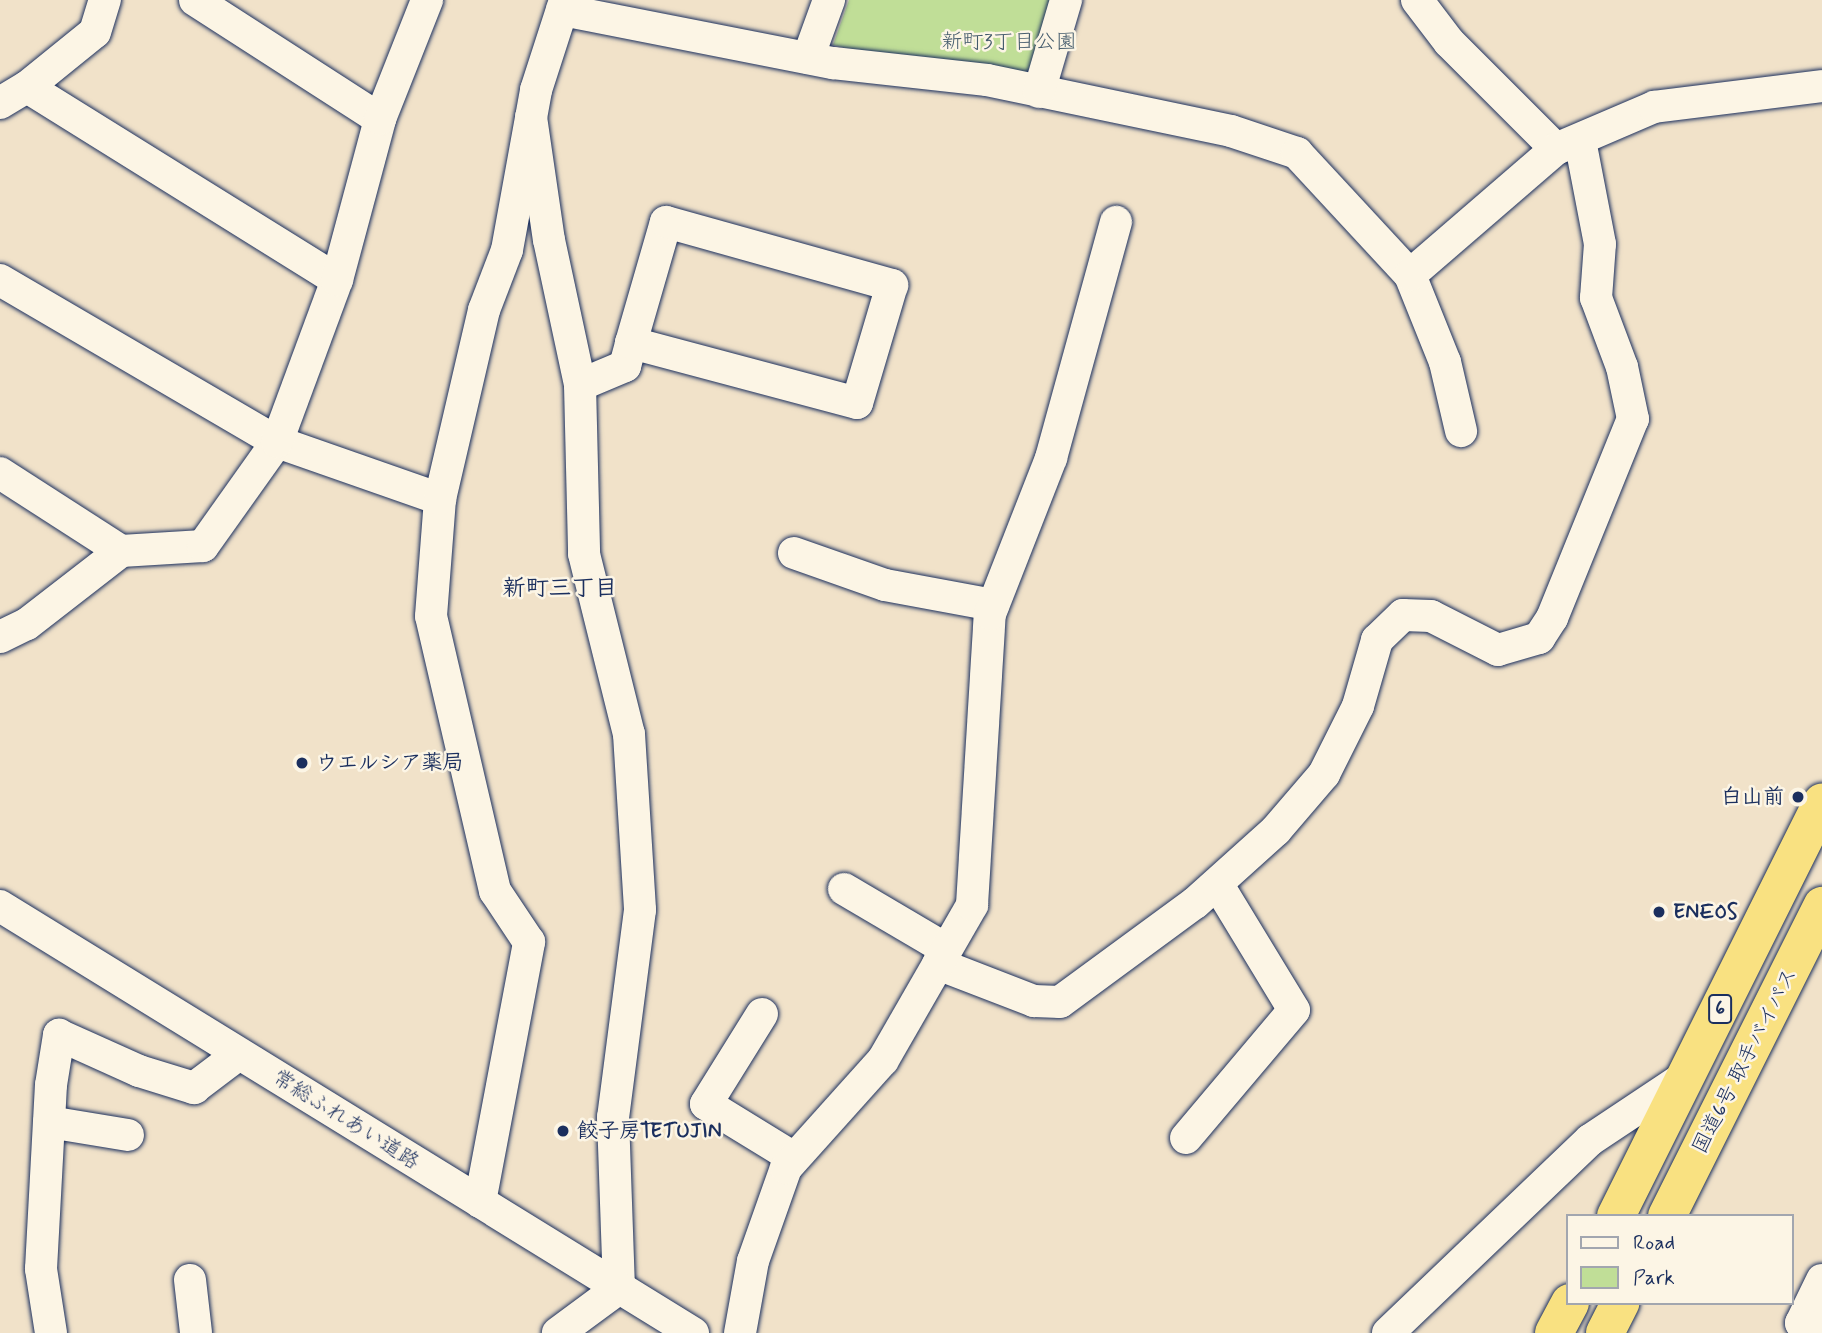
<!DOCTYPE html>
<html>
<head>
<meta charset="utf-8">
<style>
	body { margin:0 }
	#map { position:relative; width:1822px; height:1333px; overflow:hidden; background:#f1e2c9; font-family:Mynerve,"Klee One",sans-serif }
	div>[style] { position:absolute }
	.green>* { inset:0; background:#c0de97 }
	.roads { filter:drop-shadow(0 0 2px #1b2f5e) drop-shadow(0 0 2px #1b2f5e) }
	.minor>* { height:32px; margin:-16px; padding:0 16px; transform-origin:16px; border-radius:16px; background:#fcf5e5 }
	.highway>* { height:38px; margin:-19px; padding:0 19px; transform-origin:19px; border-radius:19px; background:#f9e181 }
	.dots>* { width:19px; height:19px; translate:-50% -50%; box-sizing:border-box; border:4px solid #fcf5e5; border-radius:50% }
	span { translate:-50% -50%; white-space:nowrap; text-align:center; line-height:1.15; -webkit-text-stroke:5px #fcf5e5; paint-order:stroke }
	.shield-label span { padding:2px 5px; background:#fcf5e5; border:2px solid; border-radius:5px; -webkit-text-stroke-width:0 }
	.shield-label { font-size:19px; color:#1b2f5e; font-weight:700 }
	.park-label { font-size:21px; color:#445b6c }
	.poi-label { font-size:21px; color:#1b2f5e; font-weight:700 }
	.left { translate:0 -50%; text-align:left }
	.right { translate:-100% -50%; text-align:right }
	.street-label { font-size:21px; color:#1b2f5e }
	.neighbourhood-label { font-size:23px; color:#1b2f5e; font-weight:700 }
	.legend { position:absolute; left:1566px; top:1214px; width:228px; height:91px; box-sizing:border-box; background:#fcf5e5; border:2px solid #a2a6af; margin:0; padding:9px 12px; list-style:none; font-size:21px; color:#1b2f5e }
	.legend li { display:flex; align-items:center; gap:14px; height:35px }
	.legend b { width:35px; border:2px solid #a2a6af }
</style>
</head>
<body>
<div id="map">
	<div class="green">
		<div style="clip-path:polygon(849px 0,1066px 0,1039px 92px,833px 45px)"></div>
	</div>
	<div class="roads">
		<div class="minor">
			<div style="left:195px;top:0;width:220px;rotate:32.8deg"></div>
			<div style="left:1417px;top:0;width:53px;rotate:52.7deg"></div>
			<div style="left:1449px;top:42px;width:151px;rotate:45deg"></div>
			<div style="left:1556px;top:149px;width:107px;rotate:-23.2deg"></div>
			<div style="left:1654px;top:107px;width:169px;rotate:-7.1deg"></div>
			<div style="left:562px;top:10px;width:276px;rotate:11.1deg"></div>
			<div style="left:833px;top:63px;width:155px;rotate:6.3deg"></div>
			<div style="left:987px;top:80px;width:249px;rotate:11.8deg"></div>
			<div style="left:1231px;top:131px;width:70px;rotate:18.4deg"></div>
			<div style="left:1297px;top:153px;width:166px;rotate:47.2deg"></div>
			<div style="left:1410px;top:275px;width:94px;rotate:68.1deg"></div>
			<div style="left:1445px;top:362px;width:71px;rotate:76.9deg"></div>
			<div style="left:808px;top:58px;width:62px;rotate:-70.1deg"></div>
			<div style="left:27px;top:87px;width:365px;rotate:31.9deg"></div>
			<div style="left:1039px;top:92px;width:96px;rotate:-73.6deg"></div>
			<div style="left:0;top:103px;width:31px;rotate:-31deg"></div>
			<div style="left:27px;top:87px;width:87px;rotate:-39deg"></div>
			<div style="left:95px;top:32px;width:34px;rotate:-73deg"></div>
			<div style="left:531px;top:117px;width:124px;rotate:81.7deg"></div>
			<div style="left:549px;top:240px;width:148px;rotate:77.9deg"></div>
			<div style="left:580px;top:385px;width:169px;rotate:88.6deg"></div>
			<div style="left:584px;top:554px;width:186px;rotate:76deg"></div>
			<div style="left:629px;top:734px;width:176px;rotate:86.4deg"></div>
			<div style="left:640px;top:910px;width:209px;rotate:97.4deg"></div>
			<div style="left:613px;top:1117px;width:171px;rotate:88deg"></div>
			<div style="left:619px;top:1288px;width:76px;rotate:143.6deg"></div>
			<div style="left:1410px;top:275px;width:193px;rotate:-40.8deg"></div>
			<div style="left:0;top:280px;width:321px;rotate:30.3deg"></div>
			<div style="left:277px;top:442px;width:173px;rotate:19.3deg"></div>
			<div style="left:580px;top:385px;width:49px;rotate:-22.9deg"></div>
			<div style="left:625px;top:366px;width:24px;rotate:-75deg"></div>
			<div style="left:631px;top:343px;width:126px;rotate:-73.9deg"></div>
			<div style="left:666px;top:222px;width:235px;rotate:15.6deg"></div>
			<div style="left:892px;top:285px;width:123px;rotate:106.5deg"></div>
			<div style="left:857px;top:403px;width:234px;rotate:-165.1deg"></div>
			<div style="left:0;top:473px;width:144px;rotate:32.8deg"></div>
			<div style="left:794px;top:553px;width:96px;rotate:19.4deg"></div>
			<div style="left:885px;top:585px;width:110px;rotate:10.5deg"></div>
			<div style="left:0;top:637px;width:30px;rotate:-26deg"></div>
			<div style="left:27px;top:624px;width:119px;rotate:-37.8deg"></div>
			<div style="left:121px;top:551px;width:82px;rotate:-3.5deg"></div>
			<div style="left:203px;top:546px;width:128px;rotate:-54.6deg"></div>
			<div style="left:277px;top:442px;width:173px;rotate:-69.7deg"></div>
			<div style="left:337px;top:280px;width:167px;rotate:-75deg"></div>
			<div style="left:380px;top:119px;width:128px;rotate:-68.4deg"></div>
			<div style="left:844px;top:889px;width:118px;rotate:30.5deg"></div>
			<div style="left:0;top:906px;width:814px;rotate:31.64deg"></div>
			<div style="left:938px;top:964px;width:103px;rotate:21.1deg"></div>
			<div style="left:1034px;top:1001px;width:26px;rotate:2deg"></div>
			<div style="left:1060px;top:1002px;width:167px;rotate:-36.3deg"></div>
			<div style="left:1195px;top:903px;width:109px;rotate:-42deg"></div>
			<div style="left:1276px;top:830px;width:74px;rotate:-49.4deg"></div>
			<div style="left:1324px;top:774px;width:76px;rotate:-63.4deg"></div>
			<div style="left:1358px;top:706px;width:69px;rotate:-73.9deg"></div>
			<div style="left:1377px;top:640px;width:36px;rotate:-44deg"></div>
			<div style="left:1403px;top:615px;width:28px;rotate:2deg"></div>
			<div style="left:1431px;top:616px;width:75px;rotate:26.9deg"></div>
			<div style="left:1498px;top:650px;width:43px;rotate:-16.3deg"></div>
			<div style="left:1539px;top:638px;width:24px;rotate:-57deg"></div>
			<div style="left:1552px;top:618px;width:215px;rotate:-67.9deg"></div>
			<div style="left:1633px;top:419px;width:53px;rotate:-101.9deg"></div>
			<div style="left:1622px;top:367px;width:74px;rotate:-110.6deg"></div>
			<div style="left:1596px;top:298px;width:54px;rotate:-85.8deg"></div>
			<div style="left:1600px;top:244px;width:106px;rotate:-100.9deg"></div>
			<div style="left:762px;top:1014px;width:106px;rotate:121.9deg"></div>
			<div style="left:706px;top:1104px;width:103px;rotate:31.5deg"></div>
			<div style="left:49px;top:1122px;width:80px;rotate:9.3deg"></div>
			<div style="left:1186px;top:1138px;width:167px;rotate:-49.8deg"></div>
			<div style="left:1294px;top:1010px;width:146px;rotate:-121.3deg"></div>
			<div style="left:480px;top:1202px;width:265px;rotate:-79.3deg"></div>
			<div style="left:529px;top:942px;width:61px;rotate:-123.7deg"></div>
			<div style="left:495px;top:891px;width:282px;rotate:-103.1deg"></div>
			<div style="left:431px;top:616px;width:117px;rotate:-85.6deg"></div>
			<div style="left:440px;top:499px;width:194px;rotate:-76.9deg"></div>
			<div style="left:484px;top:310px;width:64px;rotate:-69deg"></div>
			<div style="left:507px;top:250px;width:163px;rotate:-79.7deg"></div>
			<div style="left:536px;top:90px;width:95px;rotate:-72.1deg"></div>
			<div style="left:190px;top:1280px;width:53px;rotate:83.5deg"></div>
			<div style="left:1822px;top:1280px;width:48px;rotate:116deg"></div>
			<div style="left:1801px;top:1323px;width:23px;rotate:25deg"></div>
			<div style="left:51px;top:1333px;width:65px;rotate:-98.9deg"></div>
			<div style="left:41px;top:1269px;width:184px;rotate:-86.9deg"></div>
			<div style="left:51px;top:1085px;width:51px;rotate:-80.9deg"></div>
			<div style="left:59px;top:1035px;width:88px;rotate:24.2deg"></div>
			<div style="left:139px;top:1071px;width:58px;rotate:17.2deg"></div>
			<div style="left:194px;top:1088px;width:56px;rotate:-37.1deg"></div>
			<div style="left:740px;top:1333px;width:73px;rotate:-79.8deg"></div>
			<div style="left:753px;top:1261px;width:99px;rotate:-70.5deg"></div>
			<div style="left:786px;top:1168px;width:145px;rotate:-48.1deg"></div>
			<div style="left:883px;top:1060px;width:179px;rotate:-60.1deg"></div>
			<div style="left:972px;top:905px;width:292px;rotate:-86.5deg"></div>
			<div style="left:990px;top:614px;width:168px;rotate:-68.6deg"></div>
			<div style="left:1051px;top:458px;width:245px;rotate:-74.6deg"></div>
			<div style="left:1388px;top:1333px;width:279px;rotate:-43.7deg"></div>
			<div style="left:1590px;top:1140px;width:115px;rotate:-33.7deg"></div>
		</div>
		<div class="highway">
			<div style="left:1616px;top:1216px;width:462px;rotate:-63.5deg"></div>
			<div style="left:1667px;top:1216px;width:347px;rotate:-63.4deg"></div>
			<div style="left:1554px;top:1333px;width:34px;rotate:-62deg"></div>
			<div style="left:1605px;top:1333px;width:34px;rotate:-63deg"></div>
		</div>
	</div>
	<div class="dots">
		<div style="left:302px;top:763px;background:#1b2f5e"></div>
		<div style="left:1798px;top:797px;background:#1b2f5e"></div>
		<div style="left:1659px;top:912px;background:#1b2f5e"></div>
		<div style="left:563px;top:1131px;background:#1b2f5e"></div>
	</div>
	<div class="shield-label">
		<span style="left:1720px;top:1009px">6</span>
	</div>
	<div class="park-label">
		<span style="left:1009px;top:42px">新町3丁目公園</span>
	</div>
	<div class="poi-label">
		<span class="left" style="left:316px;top:763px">ウエルシア薬局</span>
		<span class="right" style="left:1784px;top:797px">白山前</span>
		<span class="left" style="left:1673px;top:912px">ENEOS</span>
		<span class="left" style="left:577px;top:1131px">餃子房TETUJIN</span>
	</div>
	<div class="street-label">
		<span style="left:1745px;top:1061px;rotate:-63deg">国道6号 取手バイパス</span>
		<span style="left:346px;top:1120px;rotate:32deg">常総ふれあい道路</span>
	</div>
	<div class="neighbourhood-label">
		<span style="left:560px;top:589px">新町三丁目</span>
	</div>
	<ul class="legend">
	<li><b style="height:9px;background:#fcf5e5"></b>Road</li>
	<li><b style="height:19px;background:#c0de97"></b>Park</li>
	</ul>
</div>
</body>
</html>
